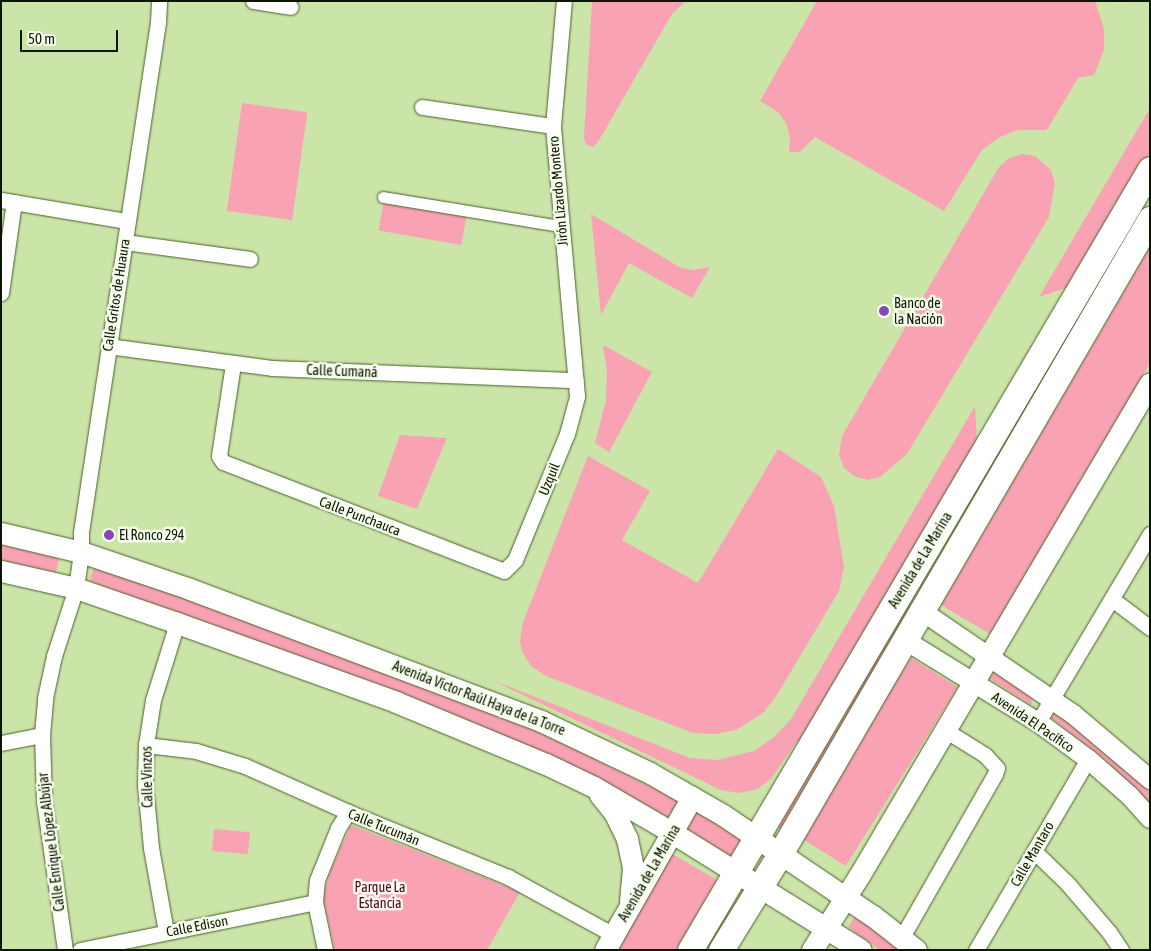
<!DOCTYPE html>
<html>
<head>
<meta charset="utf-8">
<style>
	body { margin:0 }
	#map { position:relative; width:1151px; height:951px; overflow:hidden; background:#cbe5a9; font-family:"Asap Condensed",sans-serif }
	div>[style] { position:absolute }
	.green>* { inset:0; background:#f8a2b3; transform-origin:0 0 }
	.roads { filter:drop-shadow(0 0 1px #4a5f27) drop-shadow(0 0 1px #4a5f27) }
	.pedestrian>* { height:11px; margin:-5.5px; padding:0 5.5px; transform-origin:5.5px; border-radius:5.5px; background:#fff }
	.minor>* { height:15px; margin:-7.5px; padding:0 7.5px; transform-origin:7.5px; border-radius:7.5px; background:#fff }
	.tertiary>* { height:19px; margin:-9.5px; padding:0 9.5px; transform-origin:9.5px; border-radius:9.5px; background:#fff }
	.secondary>* { height:21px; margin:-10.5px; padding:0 10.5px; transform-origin:10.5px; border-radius:10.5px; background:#fff }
	.primary>* { height:25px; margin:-12.5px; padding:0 12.5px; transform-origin:12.5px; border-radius:12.5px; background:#fff }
	.dots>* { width:14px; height:14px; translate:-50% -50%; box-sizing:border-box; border:2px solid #f7ffed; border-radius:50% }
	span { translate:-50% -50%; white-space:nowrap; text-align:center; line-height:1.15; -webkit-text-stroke:5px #f7ffed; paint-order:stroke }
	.street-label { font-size:14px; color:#0d1602 }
	.poi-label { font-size:14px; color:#0d1602 }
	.left { translate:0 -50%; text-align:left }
	.park-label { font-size:14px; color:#550020 }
	.frame { position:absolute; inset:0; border:2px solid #0d1602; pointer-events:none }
	.scale { position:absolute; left:20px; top:30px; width:98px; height:22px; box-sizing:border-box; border:2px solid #0d1602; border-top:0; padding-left:6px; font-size:15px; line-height:18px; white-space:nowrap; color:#0d1602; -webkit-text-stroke:4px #f7ffed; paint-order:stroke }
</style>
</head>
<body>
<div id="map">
	<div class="green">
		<div style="clip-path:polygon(592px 1px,686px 1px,672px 14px,598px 142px,593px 147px,586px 144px,584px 138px)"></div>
		<div style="clip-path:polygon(817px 1px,1095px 1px,1104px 29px,1104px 50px,1094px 75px,1078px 78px,1047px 130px,1017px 130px,998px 138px,982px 150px,944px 211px,815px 137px,800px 152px,789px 152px,790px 137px,786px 123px,778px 112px,760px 101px)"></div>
		<div style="left:242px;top:103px;width:66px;height:109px;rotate:8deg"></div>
		<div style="clip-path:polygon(1150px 108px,1150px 153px,1071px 286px,1039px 297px)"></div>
		<div style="clip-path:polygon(1022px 154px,1035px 156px,1051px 170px,1055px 184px,1049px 217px,907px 454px,880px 477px,867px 480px,854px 476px,844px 468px,839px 455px,842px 436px,999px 167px,1009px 158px)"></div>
		<div style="left:384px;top:200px;width:84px;height:31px;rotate:10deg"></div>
		<div style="clip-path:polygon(591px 214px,681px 268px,693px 270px,710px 267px,692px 298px,629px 263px,601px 315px)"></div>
		<div style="clip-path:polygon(1150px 247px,1150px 363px,990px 634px,941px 605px)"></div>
		<div style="clip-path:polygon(603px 345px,652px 372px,609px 452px,595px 443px,606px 400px,607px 372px)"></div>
		<div style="clip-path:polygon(975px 406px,977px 442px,806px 735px,795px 744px,771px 779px,757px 789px,739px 793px,721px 790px,492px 680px,690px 758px,717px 760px,754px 751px,774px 737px,791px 719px)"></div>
		<div style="clip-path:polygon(400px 435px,447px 438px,417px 509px,378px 496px)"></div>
		<div style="clip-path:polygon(778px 449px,821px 477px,834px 506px,844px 567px,839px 591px,777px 695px,763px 713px,736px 730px,715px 734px,693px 733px,546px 676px,531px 666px,522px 651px,520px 643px,522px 625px,588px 456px,650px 491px,622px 540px,698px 583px)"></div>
		<div style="left:1px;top:543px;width:60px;height:17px;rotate:12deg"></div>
		<div style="clip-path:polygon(94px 566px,361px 659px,525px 724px,679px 801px,667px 818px,372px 685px,90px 581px)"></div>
		<div style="clip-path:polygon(908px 601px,911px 606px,785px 829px,778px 828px,775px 825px)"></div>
		<div style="left:911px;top:658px;width:55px;height:211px;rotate:32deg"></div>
		<div style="clip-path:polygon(995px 672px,1034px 692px,1031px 705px,989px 678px)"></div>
		<div style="clip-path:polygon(1057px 710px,1124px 765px,1150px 793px,1150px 808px,1109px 763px,1051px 718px)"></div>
		<div style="clip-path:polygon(700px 809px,742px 837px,729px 859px,686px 831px,685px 827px,694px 811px)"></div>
		<div style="clip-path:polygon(351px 825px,520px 892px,487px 950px,335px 950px,323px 898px,329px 874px)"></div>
		<div style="left:214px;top:829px;width:36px;height:22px;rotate:5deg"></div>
		<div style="clip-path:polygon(672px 854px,719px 881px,679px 950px,615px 950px)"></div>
		<div style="clip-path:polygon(855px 916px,902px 950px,880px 950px,848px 927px)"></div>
	</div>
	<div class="roads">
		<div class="pedestrian">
			<div style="left:383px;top:197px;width:180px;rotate:9.3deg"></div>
		</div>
		<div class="minor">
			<div style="left:253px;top:1px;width:38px;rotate:9deg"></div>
			<div style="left:422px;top:107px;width:132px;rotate:8.3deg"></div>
			<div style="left:1px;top:200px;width:128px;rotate:9.5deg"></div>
			<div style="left:125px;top:242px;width:126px;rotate:7.7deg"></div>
			<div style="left:1px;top:293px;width:92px;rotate:-81.9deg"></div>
			<div style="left:108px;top:346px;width:165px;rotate:7.6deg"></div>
			<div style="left:272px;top:368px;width:304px;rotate:2.3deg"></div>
			<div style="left:233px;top:364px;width:93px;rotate:98.7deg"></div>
			<div style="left:219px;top:456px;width:7px;rotate:56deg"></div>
			<div style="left:223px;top:462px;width:301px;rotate:21.2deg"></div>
			<div style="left:504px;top:571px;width:16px;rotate:-45deg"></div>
			<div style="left:515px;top:560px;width:136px;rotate:-67.6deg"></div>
			<div style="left:567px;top:434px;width:39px;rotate:-75deg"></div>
			<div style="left:577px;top:396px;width:271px;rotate:-95.1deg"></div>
			<div style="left:553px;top:126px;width:125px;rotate:-85deg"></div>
			<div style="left:1112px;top:599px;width:48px;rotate:37.3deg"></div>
			<div style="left:1038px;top:722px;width:219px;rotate:-59.2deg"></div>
			<div style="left:1px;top:743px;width:42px;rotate:-11deg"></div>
			<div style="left:146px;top:745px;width:50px;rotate:6.8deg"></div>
			<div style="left:196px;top:751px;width:51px;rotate:17deg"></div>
			<div style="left:245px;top:766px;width:113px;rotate:24.1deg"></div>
			<div style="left:348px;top:812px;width:173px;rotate:22.1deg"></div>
			<div style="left:508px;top:877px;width:121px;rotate:28.7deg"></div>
			<div style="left:1034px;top:851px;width:46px;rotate:44.1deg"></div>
			<div style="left:1067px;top:883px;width:65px;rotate:49.4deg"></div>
			<div style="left:1109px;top:932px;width:22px;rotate:56deg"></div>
			<div style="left:166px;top:932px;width:85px;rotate:-100.1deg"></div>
			<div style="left:151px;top:848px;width:63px;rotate:-95.4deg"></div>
			<div style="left:145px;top:785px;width:40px;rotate:-88.6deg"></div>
			<div style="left:146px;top:745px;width:46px;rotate:-81.2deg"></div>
			<div style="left:153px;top:700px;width:81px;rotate:-72.7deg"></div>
			<div style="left:902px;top:937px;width:188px;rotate:-60.3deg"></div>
			<div style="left:995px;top:774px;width:6px;rotate:-72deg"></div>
			<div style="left:997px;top:768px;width:18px;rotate:-133deg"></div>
			<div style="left:985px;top:755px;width:47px;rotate:-148deg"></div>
			<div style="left:65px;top:950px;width:150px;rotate:-98deg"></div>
			<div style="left:44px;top:801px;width:66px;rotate:-91.7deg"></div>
			<div style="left:42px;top:735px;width:37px;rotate:-85deg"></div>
			<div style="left:45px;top:698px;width:43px;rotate:-77.9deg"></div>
			<div style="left:54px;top:656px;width:71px;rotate:-72.1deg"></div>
			<div style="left:76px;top:588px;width:36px;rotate:-82deg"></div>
			<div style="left:81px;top:552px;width:20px;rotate:-90deg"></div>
			<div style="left:81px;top:532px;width:516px;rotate:-81.41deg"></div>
			<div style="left:158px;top:22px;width:21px;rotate:-87deg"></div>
			<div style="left:80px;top:950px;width:240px;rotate:-11.5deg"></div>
			<div style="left:325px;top:950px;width:49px;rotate:-101.8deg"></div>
			<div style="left:315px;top:902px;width:22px;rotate:-85deg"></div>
			<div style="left:317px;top:880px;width:56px;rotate:-68deg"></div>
			<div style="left:338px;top:828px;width:19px;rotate:-58deg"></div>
			<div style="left:976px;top:950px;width:221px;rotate:-59.6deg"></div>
		</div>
		<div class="tertiary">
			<div style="left:922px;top:611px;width:183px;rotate:34.3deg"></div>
			<div style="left:1073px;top:714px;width:101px;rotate:40.2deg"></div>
			<div style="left:905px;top:640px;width:156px;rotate:31.7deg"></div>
			<div style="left:1038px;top:722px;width:62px;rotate:36.5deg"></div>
			<div style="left:1088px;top:759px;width:55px;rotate:41.3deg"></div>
			<div style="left:1129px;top:795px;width:31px;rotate:48deg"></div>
		</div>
		<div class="secondary">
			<div style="left:1px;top:533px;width:82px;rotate:13.4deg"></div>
			<div style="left:81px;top:552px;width:115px;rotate:18.7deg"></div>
			<div style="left:190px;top:589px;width:375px;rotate:20.6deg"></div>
			<div style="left:541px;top:721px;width:121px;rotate:25.5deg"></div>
			<div style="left:650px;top:773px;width:84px;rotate:29.9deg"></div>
			<div style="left:723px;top:815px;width:181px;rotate:34deg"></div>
			<div style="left:873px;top:916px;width:55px;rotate:38.3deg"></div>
			<div style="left:1px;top:571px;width:77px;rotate:12.8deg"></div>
			<div style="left:76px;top:588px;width:107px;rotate:19.1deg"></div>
			<div style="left:177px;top:623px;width:233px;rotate:19.8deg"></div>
			<div style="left:396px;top:702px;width:162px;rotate:22.5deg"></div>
			<div style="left:546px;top:764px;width:53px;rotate:25.6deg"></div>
			<div style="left:594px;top:787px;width:91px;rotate:30.2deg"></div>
			<div style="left:673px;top:833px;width:221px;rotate:31.9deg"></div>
			<div style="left:600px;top:795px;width:22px;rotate:51deg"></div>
			<div style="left:614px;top:812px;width:30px;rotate:64deg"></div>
			<div style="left:627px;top:839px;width:29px;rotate:78deg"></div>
			<div style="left:633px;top:867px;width:34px;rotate:95deg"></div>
			<div style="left:605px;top:950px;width:176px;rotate:-60.4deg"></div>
			<div style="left:812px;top:950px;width:88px;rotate:-57.6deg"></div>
			<div style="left:859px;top:876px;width:572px;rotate:-59.45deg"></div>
		</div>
		<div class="primary">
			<div style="left:690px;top:950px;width:906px;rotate:-59.5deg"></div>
			<div style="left:721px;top:950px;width:113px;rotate:-58.4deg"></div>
			<div style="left:780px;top:854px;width:735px;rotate:-59.77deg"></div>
		</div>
	</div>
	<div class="dots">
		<div style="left:884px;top:311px;background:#8645ba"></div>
		<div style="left:109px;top:535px;background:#8645ba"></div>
	</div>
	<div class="street-label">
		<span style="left:558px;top:191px;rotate:-95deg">Jirón Lizardo Montero</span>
		<span style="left:116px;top:295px;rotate:-81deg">Calle Gritos de Huaura</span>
		<span style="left:342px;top:371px;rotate:2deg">Calle Cumaná</span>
		<span style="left:549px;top:479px;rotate:-68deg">Uzquil</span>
		<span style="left:360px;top:516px;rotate:21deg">Calle Punchauca</span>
		<span style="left:920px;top:560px;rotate:-59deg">Avenida de La Marina</span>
		<span style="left:479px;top:698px;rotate:21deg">Avenida Víctor Raúl Haya de la Torre</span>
		<span style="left:1033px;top:722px;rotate:34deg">Avenida El Pacífico</span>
		<span style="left:147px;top:777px;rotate:-91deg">Calle Vinzos</span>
		<span style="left:384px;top:827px;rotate:22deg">Calle Tucumán</span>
		<span style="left:51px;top:842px;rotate:-97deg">Calle Enrique López Albújar</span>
		<span style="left:1032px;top:854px;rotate:-60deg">Calle Mantaro</span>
		<span style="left:649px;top:873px;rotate:-60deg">Avenida de La Marina</span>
		<span style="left:197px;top:926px;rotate:-11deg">Calle Edison</span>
	</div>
	<div class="poi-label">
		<span class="left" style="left:894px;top:311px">Banco de<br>la Nación</span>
		<span class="left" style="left:119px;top:535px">El Ronco 294</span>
	</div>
	<div class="park-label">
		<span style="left:380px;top:895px">Parque La<br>Estancia</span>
	</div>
	<div class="frame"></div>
	<div class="scale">50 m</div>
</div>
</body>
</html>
